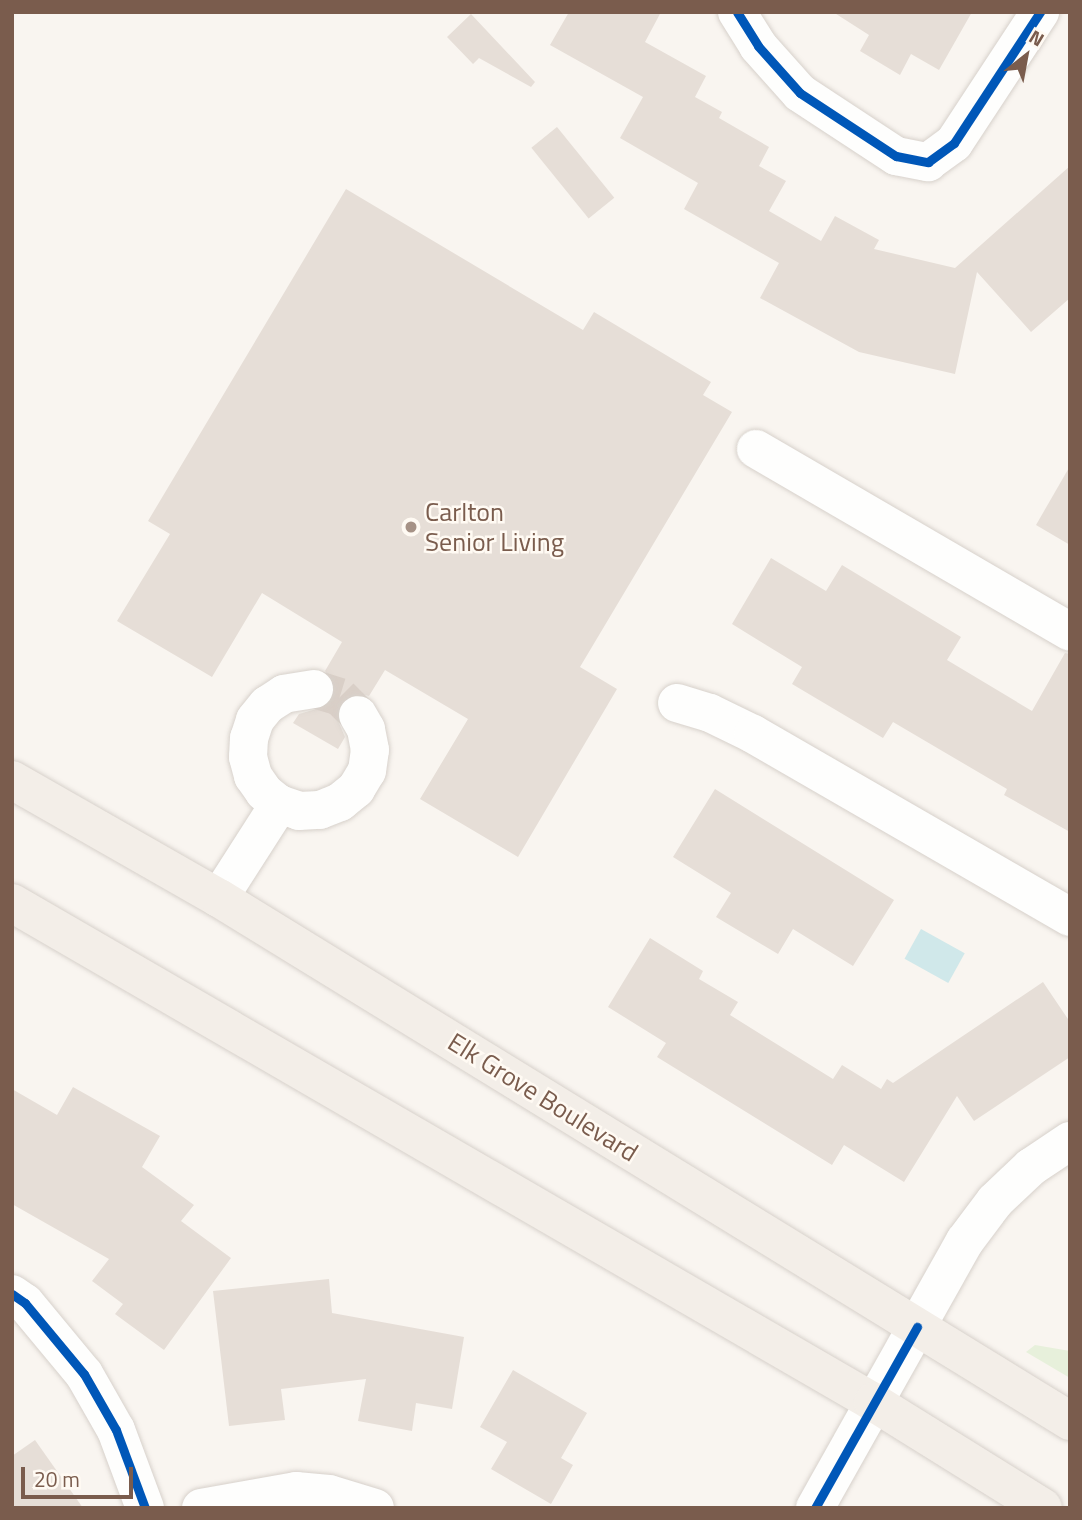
<!DOCTYPE html>
<html>
<head>
<meta charset="utf-8">
<style>
	body { margin:0 }
	#map { position:relative; width:1082px; height:1520px; overflow:hidden; background:#f9f5f0; font-family:"Titillium Web",sans-serif }
	div>[style] { position:absolute }
	.green>* { inset:0; background:#e7f0db }
	.water>* { inset:0; background:#d0e8ea; transform-origin:0 0 }
	.building>* { inset:0; background:#e6ded7; transform-origin:0 0 }
	.minor-tunnel>* { height:38px; margin-top:-19px; transform-origin:0; background:repeating-linear-gradient(90deg,#d9cfc7 0 38px,transparent 0 57px) }
	.roads { filter:drop-shadow(0 0 2px #d7d1cb) drop-shadow(0 0 2px #d7d1cb) }
	.minor>* { height:38px; margin:-19px; padding:0 19px; transform-origin:19px; border-radius:19px; background:#fefefd }
	.major>* { height:38px; margin:-19px; padding:0 19px; transform-origin:19px; border-radius:19px; background:#f3eee8 }
	.cycleway>* { height:9px; margin:-4.5px; padding:0 4.5px; transform-origin:4.5px; border-radius:4.5px; background:#0057b8 }
	.dots>* { width:19px; height:19px; translate:-50% -50%; box-sizing:border-box; border:4px solid #fffaf3; border-radius:50% }
	span { translate:-50% -50%; white-space:nowrap; text-align:center; line-height:1.15; -webkit-text-stroke:5px #fffaf3; paint-order:stroke }
	.poi-label { font-size:26px; color:#7a5c4d }
	.left { translate:0 -50%; text-align:left }
	.street-label { font-size:26px; color:#7a5c4d }
	.frame { position:absolute; inset:0; border:14px solid #7a5c4d; pointer-events:none }
	.north { position:absolute; left:991px; top:21px; width:70px; height:70px; -webkit-text-stroke:5px #fffaf3; paint-order:stroke; rotate:31deg; font-size:19px; font-weight:700; line-height:28px; text-align:center; color:#7a5c4d }
	.north::after { content:''; display:block; margin:auto; width:24px; height:32px; background:#7a5c4d; clip-path:polygon(50% 0,100% 100%,50% 72%,0 100%) }
	.scale { position:absolute; left:21px; top:1467px; width:112px; height:32px; box-sizing:border-box; border:4px solid #7a5c4d; border-top:0; padding-left:9px; font-size:21px; line-height:24px; white-space:nowrap; color:#7a5c4d; -webkit-text-stroke:5px #fffaf3; paint-order:stroke }
</style>
</head>
<body>
<div id="map">
	<div class="green">
		<div style="clip-path:polygon(1035px 1345px,1070px 1351px,1070px 1378px,1026px 1352px)"></div>
	</div>
	<div class="water">
		<div style="left:921px;top:929px;width:50px;height:34px;rotate:29deg"></div>
	</div>
	<div class="building">
		<div style="clip-path:polygon(569px 12px,661px 12px,645px 42px,706px 76px,695px 97px,722px 112px,719px 118px,769px 147px,759px 166px,786px 181px,769px 211px,821px 241px,835px 216px,879px 240px,874px 249px,955px 268px,1070px 166px,1070px 298px,1031px 332px,977px 272px,955px 374px,859px 352px,760px 298px,779px 263px,684px 209px,698px 183px,620px 138px,643px 97px,550px 45px)"></div>
		<div style="clip-path:polygon(833px 12px,972px 12px,939px 70px,911px 54px,900px 75px,860px 51px,869px 35px)"></div>
		<div style="clip-path:polygon(471px 14px,535px 82px,531px 87px,479px 58px,473px 64px,447px 37px)"></div>
		<div style="left:557px;top:127px;width:91px;height:33px;rotate:51deg"></div>
		<div style="clip-path:polygon(346px 189px,583px 330px,594px 312px,711px 382px,703px 395px,732px 412px,580px 667px,617px 689px,518px 857px,420px 799px,468px 719px,385px 670px,369px 696px,357px 693px,348px 696px,340px 703px,336px 716px,345px 737px,338px 749px,293px 723px,299px 714px,327px 706px,334px 697px,335px 685px,325px 671px,342px 642px,262px 593px,212px 677px,117px 621px,170px 534px,148px 521px)"></div>
		<div style="clip-path:polygon(1070px 466px,1070px 545px,1036px 525px)"></div>
		<div style="clip-path:polygon(771px 558px,826px 591px,842px 565px,961px 637px,947px 660px,1032px 711px,1065px 653px,1070px 654px,1070px 832px,1004px 795px,1007px 789px,893px 722px,883px 738px,792px 684px,802px 667px,732px 624px)"></div>
		<div style="clip-path:polygon(715px 789px,894px 900px,853px 966px,793px 929px,778px 954px,716px 917px,731px 893px,673px 857px)"></div>
		<div style="clip-path:polygon(650px 938px,703px 971px,699px 979px,738px 1002px,730px 1015px,833px 1079px,842px 1065px,881px 1089px,887px 1079px,893px 1083px,1043px 982px,1070px 1022px,1070px 1057px,974px 1121px,957px 1096px,904px 1182px,844px 1145px,832px 1165px,657px 1057px,666px 1043px,608px 1007px)"></div>
		<div style="clip-path:polygon(73px 1087px,160px 1136px,142px 1167px,194px 1205px,181px 1221px,231px 1258px,164px 1350px,115px 1314px,123px 1304px,92px 1281px,109px 1259px,12px 1204px,12px 1089px,57px 1115px)"></div>
		<div style="clip-path:polygon(329px 1279px,332px 1313px,464px 1337px,452px 1409px,416px 1403px,412px 1431px,358px 1421px,366px 1379px,281px 1389px,285px 1420px,229px 1426px,213px 1291px)"></div>
		<div style="clip-path:polygon(513px 1370px,587px 1413px,561px 1458px,573px 1465px,551px 1504px,491px 1469px,507px 1442px,480px 1427px)"></div>
		<div style="clip-path:polygon(35px 1440px,83px 1508px,12px 1508px,12px 1456px)"></div>
	</div>
	<div class="minor-tunnel">
		<div style="left:314px;top:689px;width:27px;rotate:17deg"></div>
		<div style="left:340px;top:697px;width:25px;rotate:45deg"></div>
	</div>
	<div class="roads">
		<div class="minor">
			<div style="left:737px;top:12px;width:40px;rotate:58deg"></div>
			<div style="left:758px;top:46px;width:63px;rotate:48.2deg"></div>
			<div style="left:800px;top:93px;width:115px;rotate:33.3deg"></div>
			<div style="left:896px;top:156px;width:33px;rotate:11deg"></div>
			<div style="left:928px;top:162px;width:32px;rotate:-36deg"></div>
			<div style="left:954px;top:143px;width:157px;rotate:-56.7deg"></div>
			<div style="left:756px;top:449px;width:363px;rotate:30.2deg"></div>
			<div style="left:314px;top:689px;width:30px;rotate:171deg"></div>
			<div style="left:284px;top:694px;width:20px;rotate:147deg"></div>
			<div style="left:267px;top:705px;width:19px;rotate:129deg"></div>
			<div style="left:255px;top:720px;width:19px;rotate:108deg"></div>
			<div style="left:249px;top:738px;width:19px;rotate:93deg"></div>
			<div style="left:248px;top:757px;width:20px;rotate:75deg"></div>
			<div style="left:253px;top:776px;width:19px;rotate:55deg"></div>
			<div style="left:264px;top:792px;width:19px;rotate:39deg"></div>
			<div style="left:279px;top:804px;width:21px;rotate:19deg"></div>
			<div style="left:299px;top:811px;width:21px;rotate:-3deg"></div>
			<div style="left:320px;top:810px;width:22px;rotate:-22deg"></div>
			<div style="left:340px;top:802px;width:21px;rotate:-39deg"></div>
			<div style="left:356px;top:789px;width:21px;rotate:-59deg"></div>
			<div style="left:367px;top:771px;width:21px;rotate:-82deg"></div>
			<div style="left:370px;top:750px;width:21px;rotate:-101deg"></div>
			<div style="left:366px;top:729px;width:16px;rotate:-120deg"></div>
			<div style="left:677px;top:703px;width:34px;rotate:17deg"></div>
			<div style="left:710px;top:713px;width:48px;rotate:26deg"></div>
			<div style="left:753px;top:734px;width:366px;rotate:30deg"></div>
			<div style="left:219px;top:898px;width:112px;rotate:-57.4deg"></div>
			<div style="left:12px;top:1294px;width:16px;rotate:35deg"></div>
			<div style="left:25px;top:1303px;width:92px;rotate:50.3deg"></div>
			<div style="left:84px;top:1374px;width:64px;rotate:60.3deg"></div>
			<div style="left:116px;top:1430px;width:83px;rotate:69.6deg"></div>
			<div style="left:201px;top:1508px;width:97px;rotate:-10.1deg"></div>
			<div style="left:296px;top:1491px;width:33px;rotate:5deg"></div>
			<div style="left:329px;top:1494px;width:48px;rotate:16.9deg"></div>
			<div style="left:815px;top:1508px;width:306px;rotate:-60.7deg"></div>
			<div style="left:965px;top:1241px;width:50px;rotate:-53.1deg"></div>
			<div style="left:995px;top:1201px;width:50px;rotate:-43.4deg"></div>
			<div style="left:1031px;top:1167px;width:47px;rotate:-33.7deg"></div>
		</div>
		<div class="major">
			<div style="left:12px;top:780px;width:238px;rotate:29.7deg"></div>
			<div style="left:219px;top:898px;width:999px;rotate:31.57deg"></div>
			<div style="left:12px;top:903px;width:995px;rotate:30.09deg"></div>
			<div style="left:873px;top:1402px;width:200px;rotate:31.9deg"></div>
		</div>
	</div>
	<div class="cycleway">
		<div style="left:737px;top:12px;width:40px;rotate:58deg"></div>
		<div style="left:758px;top:46px;width:63px;rotate:48.2deg"></div>
		<div style="left:800px;top:93px;width:115px;rotate:33.3deg"></div>
		<div style="left:896px;top:156px;width:33px;rotate:11deg"></div>
		<div style="left:928px;top:162px;width:32px;rotate:-36deg"></div>
		<div style="left:954px;top:143px;width:157px;rotate:-56.7deg"></div>
		<div style="left:12px;top:1294px;width:16px;rotate:35deg"></div>
		<div style="left:25px;top:1303px;width:92px;rotate:50.3deg"></div>
		<div style="left:84px;top:1374px;width:64px;rotate:60.3deg"></div>
		<div style="left:116px;top:1430px;width:83px;rotate:69.6deg"></div>
		<div style="left:815px;top:1508px;width:208px;rotate:-60.6deg"></div>
	</div>
	<div class="dots">
		<div style="left:411px;top:527px;background:#a69286"></div>
	</div>
	<div class="poi-label">
		<span class="left" style="left:425px;top:527px">Carlton<br>Senior Living</span>
	</div>
	<div class="street-label">
		<span style="left:543px;top:1097px;rotate:32deg">Elk Grove Boulevard</span>
	</div>
	<div class="frame"></div>
	<div class="north">N</div>
	<div class="scale">20 m</div>
</div>
</body>
</html>
